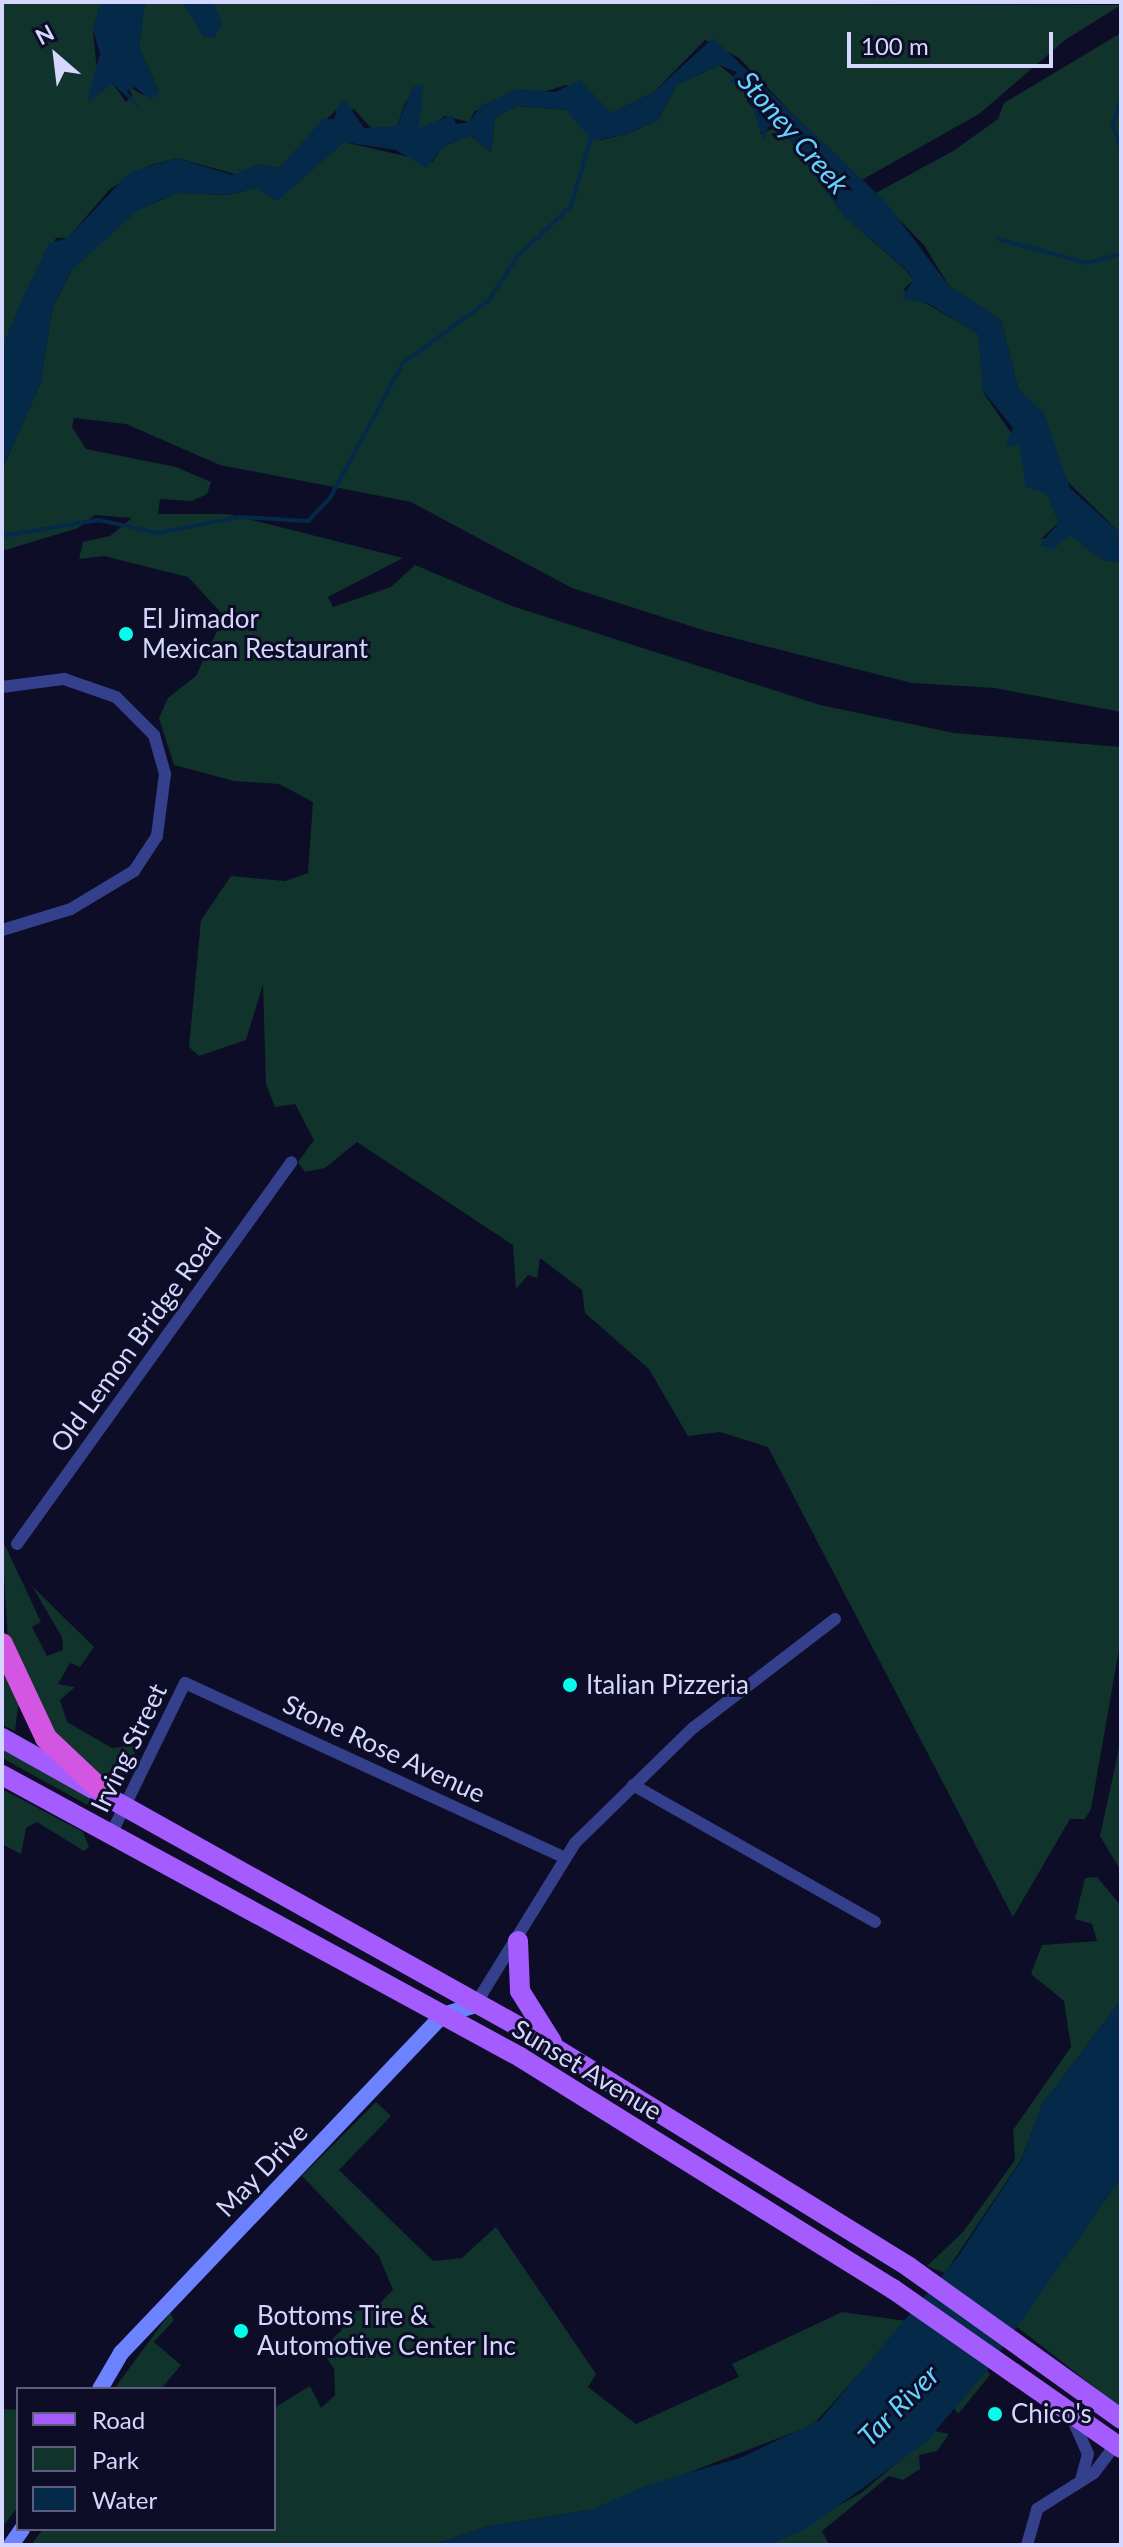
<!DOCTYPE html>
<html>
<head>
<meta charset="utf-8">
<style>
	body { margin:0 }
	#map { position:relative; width:1123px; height:2547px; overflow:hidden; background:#0d0d28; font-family:Lato,sans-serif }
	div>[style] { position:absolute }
	.green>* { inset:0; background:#10332b }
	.water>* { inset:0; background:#052a49 }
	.stream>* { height:4px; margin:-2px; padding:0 2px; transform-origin:2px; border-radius:2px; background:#052a49 }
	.minor>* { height:12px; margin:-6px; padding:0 6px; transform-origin:6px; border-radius:6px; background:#34408b }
	.secondary>* { height:16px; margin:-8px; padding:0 8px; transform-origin:8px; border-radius:8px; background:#6c82ff }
	.primary>* { height:20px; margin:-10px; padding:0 10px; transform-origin:10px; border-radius:10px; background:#a55cff }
	.trunk>* { height:22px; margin:-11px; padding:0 11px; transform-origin:11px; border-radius:11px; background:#d256e1 }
	.dots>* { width:22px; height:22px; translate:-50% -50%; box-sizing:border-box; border:4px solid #0d0d28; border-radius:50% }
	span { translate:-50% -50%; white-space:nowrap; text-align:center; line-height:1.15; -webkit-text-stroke:6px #0d0d28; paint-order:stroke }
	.poi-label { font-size:26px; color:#d5d7ff }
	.left { translate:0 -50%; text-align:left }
	.street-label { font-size:26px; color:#d5d7ff }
	.water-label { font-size:28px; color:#63d3ff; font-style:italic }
	.frame { position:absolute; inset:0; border:4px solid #d5d7ff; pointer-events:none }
	.legend { position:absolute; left:16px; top:2387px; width:260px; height:144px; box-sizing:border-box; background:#0d0d28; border:2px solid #5d5e7e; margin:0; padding:10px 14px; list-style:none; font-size:24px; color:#d5d7ff }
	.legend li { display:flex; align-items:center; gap:16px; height:40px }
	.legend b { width:40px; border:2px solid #5d5e7e }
	.north { position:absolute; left:16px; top:16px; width:80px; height:80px; -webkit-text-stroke:6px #0d0d28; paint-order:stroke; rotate:332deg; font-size:22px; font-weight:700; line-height:32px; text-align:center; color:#d5d7ff }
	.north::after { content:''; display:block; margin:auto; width:28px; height:36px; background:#d5d7ff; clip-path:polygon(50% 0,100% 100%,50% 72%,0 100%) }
	.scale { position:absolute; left:847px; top:32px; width:206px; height:36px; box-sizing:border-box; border:4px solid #d5d7ff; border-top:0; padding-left:10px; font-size:24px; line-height:28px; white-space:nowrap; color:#d5d7ff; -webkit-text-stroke:6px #0d0d28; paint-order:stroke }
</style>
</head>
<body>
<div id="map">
	<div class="green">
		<div style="clip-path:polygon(2px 2px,101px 2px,93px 30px,99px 91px,113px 84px,126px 102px,132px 96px,128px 86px,143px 95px,159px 92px,139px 47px,145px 2px,184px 4px,203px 25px,213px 2px,1121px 5px,1065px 40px,979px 114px,858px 182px,739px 58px,705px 40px,654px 92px,610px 114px,567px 85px,475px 111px,469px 122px,445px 116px,426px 129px,418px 128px,421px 101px,406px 101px,397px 126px,373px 130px,354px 109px,335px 111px,279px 168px,260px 164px,238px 175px,177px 158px,148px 166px,110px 189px,68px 238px,56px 238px,2px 347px)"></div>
		<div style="clip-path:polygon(1121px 33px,1121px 534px,1064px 478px,1044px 414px,1018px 389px,1001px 320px,949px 286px,924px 245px,874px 194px,953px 151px,998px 119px,1004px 103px)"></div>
		<div style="clip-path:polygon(719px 65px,745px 86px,747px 101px,763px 120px,760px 134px,780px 126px,844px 216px,907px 271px,913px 280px,903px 290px,979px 334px,983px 392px,1024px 452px,1026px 487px,1046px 492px,1059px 522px,1041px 539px,1070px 535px,1101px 559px,1121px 563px,1121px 712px,995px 688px,912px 683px,706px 631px,572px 588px,411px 502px,220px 465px,126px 424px,74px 418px,72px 427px,86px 449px,176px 467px,211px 482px,207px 494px,192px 501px,160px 499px,158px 514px,228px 514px,403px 558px,328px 597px,333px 607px,391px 587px,415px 565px,512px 606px,820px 705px,954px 733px,1121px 747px,1121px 1638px,1091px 1809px,1085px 1819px,1070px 1819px,1013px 1917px,768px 1447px,720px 1432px,688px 1436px,649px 1369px,585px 1313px,582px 1290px,540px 1258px,537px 1278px,528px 1275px,516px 1289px,513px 1245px,357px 1142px,325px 1168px,305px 1172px,298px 1162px,314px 1140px,295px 1104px,275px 1107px,266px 1084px,263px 984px,246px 1040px,199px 1056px,189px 1047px,201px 920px,231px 876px,285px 881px,308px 873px,313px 802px,279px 784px,234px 781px,174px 765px,159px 718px,168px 698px,196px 676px,224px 616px,188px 577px,104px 556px,79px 559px,83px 542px,110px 536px,132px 518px,95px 515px,78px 528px,2px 551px,2px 470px,41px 382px,52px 308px,76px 262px,138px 210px,177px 193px,229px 195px,255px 188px,283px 195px,344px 142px,432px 162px,443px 147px,470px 135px,491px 153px,495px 117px,517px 106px,566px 110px,601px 140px,627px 134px,658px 120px,677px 85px)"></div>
		<div style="clip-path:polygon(2px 1539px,41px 1622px,32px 1627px,47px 1656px,63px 1650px,62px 1637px,32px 1586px,94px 1647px,80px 1667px,70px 1663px,58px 1684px,75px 1687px,60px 1700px,67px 1722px,112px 1748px,140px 1745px,121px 1777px,102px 1782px,56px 1740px,8px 1644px)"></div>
		<div style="clip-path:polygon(2px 1660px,19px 1698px,15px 1731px,2px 1725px)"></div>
		<div style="clip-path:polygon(1121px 1739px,1121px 1871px,1100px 1836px)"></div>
		<div style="clip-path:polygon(2px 1748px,105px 1807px,93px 1808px,2px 1758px)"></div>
		<div style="clip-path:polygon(2px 1789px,83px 1832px,89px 1847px,84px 1851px,37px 1822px,26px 1828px,21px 1854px,2px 1844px)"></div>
		<div style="clip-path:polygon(1097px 1877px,1121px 1906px,1121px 2000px,1042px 2105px,1021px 2160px,945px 2273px,927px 2266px,963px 2232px,1015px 2160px,1013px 2130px,1071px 2047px,1064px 2001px,1031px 1974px,1042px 1945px,1097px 1941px,1092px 1924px,1075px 1919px,1085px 1878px)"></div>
		<div style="clip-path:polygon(376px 2102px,391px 2116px,339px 2170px,433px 2261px,462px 2258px,512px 2212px,496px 2227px,596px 2374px,588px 2387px,636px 2424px,739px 2377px,732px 2364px,842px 2312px,907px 2321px,813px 2425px,591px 2510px,489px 2526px,433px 2545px,31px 2545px,43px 2529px,274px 2529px,274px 2408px,310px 2386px,321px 2408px,335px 2395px,334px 2369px,321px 2349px,341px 2331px,345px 2313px,376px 2307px,393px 2290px,379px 2256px,302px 2176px)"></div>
		<div style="clip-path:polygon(1121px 2178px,1121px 2408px,1016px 2326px)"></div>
		<div style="clip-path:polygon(170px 2313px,174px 2320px,154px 2342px,181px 2365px,161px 2389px,114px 2389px)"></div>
		<div style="clip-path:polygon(987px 2370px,990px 2375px,958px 2414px,954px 2408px)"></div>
		<div style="clip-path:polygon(2px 2409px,18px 2410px,18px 2507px,2px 2527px)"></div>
		<div style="clip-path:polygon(935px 2431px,949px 2434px,937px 2451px,919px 2455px,920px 2469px,903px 2480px,889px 2476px,822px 2531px,829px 2545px,769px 2545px,861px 2493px)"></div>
	</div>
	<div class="water">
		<div style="clip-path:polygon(101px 2px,145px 2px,139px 47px,159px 92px,150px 100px,135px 87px,127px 91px,143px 112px,113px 84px,87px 102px,100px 53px,93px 30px)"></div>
		<div style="clip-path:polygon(163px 2px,213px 2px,222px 23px,214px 38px,203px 37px,184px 4px)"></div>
		<div style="clip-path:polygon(713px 38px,884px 200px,949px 286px,1001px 320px,1018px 389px,1044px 414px,1070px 488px,1121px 534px,1121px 563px,1101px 559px,1070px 535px,1052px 550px,1040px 545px,1059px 522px,1046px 493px,1026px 487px,1019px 445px,1005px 447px,1013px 428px,983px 391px,978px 334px,929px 304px,902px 298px,913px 280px,908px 271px,844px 216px,780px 126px,768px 127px,764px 141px,745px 86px,729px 82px,737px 72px,719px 65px,677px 85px,658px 120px,627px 134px,593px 141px,566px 110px,517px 106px,495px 117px,491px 153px,470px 135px,443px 147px,426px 168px,396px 150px,344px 142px,277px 201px,255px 188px,229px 195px,177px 193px,138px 210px,71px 271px,52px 308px,41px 382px,2px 470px,2px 347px,24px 295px,49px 243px,68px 238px,130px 172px,177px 158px,232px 175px,260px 164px,279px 168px,323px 119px,334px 119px,339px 104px,345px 101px,364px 128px,397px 126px,413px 87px,423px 84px,419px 128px,452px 115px,456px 124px,469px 122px,482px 105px,517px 89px,555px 92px,580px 80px,611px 113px,654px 92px)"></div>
		<div style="clip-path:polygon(1121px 1986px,1121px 2178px,987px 2370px,926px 2442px,806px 2529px,769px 2545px,433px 2545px,489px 2526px,591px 2510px,647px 2485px,740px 2458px,820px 2420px,957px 2258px,1021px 2161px,1042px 2105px,1121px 2000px)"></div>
	</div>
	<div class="stream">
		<div style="left:1121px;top:98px;width:28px;rotate:107deg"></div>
		<div style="left:1113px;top:125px;width:27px;rotate:73deg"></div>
		<div style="left:998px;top:239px;width:92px;rotate:15.1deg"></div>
		<div style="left:1087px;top:263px;width:35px;rotate:-15deg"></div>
		<div style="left:2px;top:536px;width:98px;rotate:-9.4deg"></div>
		<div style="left:99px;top:520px;width:60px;rotate:12.4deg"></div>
		<div style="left:158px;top:533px;width:83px;rotate:-11.2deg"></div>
		<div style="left:239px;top:517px;width:69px;rotate:3.3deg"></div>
		<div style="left:308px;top:521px;width:32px;rotate:-46deg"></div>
		<div style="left:330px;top:498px;width:153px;rotate:-61.6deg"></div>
		<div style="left:403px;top:363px;width:105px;rotate:-36.1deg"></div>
		<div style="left:488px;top:301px;width:53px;rotate:-56.6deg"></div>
		<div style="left:517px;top:257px;width:74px;rotate:-43.4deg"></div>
		<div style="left:571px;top:206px;width:78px;rotate:-73.7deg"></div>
	</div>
	<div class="minor">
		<div style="left:2px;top:687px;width:63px;rotate:-7.4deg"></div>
		<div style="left:64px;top:679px;width:55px;rotate:19.1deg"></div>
		<div style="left:116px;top:697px;width:54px;rotate:45deg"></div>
		<div style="left:154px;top:735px;width:41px;rotate:74.2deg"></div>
		<div style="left:165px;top:774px;width:63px;rotate:97.4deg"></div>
		<div style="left:157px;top:836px;width:42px;rotate:123.3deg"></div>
		<div style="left:134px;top:871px;width:74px;rotate:148.9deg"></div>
		<div style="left:71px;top:909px;width:72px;rotate:163.1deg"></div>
		<div style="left:17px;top:1544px;width:470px;rotate:-54.3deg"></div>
		<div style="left:633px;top:1785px;width:278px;rotate:29.5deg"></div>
		<div style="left:112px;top:1832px;width:166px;rotate:-63.9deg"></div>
		<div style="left:185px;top:1683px;width:416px;rotate:24.7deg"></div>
		<div style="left:475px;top:2005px;width:190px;rotate:-58.3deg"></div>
		<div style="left:575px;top:1843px;width:165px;rotate:-44.3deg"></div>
		<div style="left:693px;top:1728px;width:179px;rotate:-37.5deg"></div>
		<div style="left:1072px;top:2418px;width:39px;rotate:66deg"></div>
		<div style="left:1088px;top:2454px;width:27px;rotate:105deg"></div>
		<div style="left:1027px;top:2545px;width:37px;rotate:-74deg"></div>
		<div style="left:1037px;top:2509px;width:67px;rotate:-32.3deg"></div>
		<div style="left:1094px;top:2473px;width:41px;rotate:-52.9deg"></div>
	</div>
	<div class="secondary">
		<div style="left:100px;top:2389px;width:42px;rotate:-59.7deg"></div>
		<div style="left:121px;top:2353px;width:467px;rotate:-46.4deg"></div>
		<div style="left:443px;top:2015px;width:34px;rotate:-17deg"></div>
		<div style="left:11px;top:2545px;width:19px;rotate:-55deg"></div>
	</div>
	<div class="primary">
		<div style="left:2px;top:1738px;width:607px;rotate:29.18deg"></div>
		<div style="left:532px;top:2034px;width:443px;rotate:31.7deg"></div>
		<div style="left:909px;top:2267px;width:261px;rotate:35.6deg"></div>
		<div style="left:2px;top:1775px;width:590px;rotate:28.56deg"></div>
		<div style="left:520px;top:2057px;width:439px;rotate:31.9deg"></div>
		<div style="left:893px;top:2289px;width:278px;rotate:34.9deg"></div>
		<div style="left:518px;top:1941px;width:50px;rotate:87.7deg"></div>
		<div style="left:520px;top:1991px;width:60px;rotate:57.9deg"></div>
	</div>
	<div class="trunk">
		<div style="left:2px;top:1644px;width:104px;rotate:64.9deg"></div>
		<div style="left:46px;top:1738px;width:71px;rotate:43.3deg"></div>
	</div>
	<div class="dots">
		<div style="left:126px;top:634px;background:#01ffeb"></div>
		<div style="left:570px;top:1685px;background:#01ffeb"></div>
		<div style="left:241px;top:2331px;background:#01ffeb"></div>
		<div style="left:995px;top:2414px;background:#01ffeb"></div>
	</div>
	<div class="poi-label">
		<span class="left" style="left:142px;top:634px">El Jimador<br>Mexican Restaurant</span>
		<span class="left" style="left:586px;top:1685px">Italian Pizzeria</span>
		<span class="left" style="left:257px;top:2331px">Bottoms Tire &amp;<br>Automotive Center Inc</span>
		<span class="left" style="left:1011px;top:2414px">Chico's</span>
	</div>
	<div class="street-label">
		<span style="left:136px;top:1340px;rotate:-54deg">Old Lemon Bridge Road</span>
		<span style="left:129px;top:1748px;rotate:-64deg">Irving Street</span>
		<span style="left:384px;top:1749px;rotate:25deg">Stone Rose Avenue</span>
		<span style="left:587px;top:2070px;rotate:31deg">Sunset Avenue</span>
		<span style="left:262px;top:2170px;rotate:-46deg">May Drive</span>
	</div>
	<div class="water-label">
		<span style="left:794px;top:132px;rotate:49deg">Stoney Creek</span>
		<span style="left:898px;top:2405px;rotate:-45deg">Tar River</span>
	</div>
	<div class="frame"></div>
	<ul class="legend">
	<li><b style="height:10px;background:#a55cff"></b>Road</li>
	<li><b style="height:22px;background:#10332b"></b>Park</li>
	<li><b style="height:22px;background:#052a49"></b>Water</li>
	</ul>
	<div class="north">N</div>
	<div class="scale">100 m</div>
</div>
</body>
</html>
